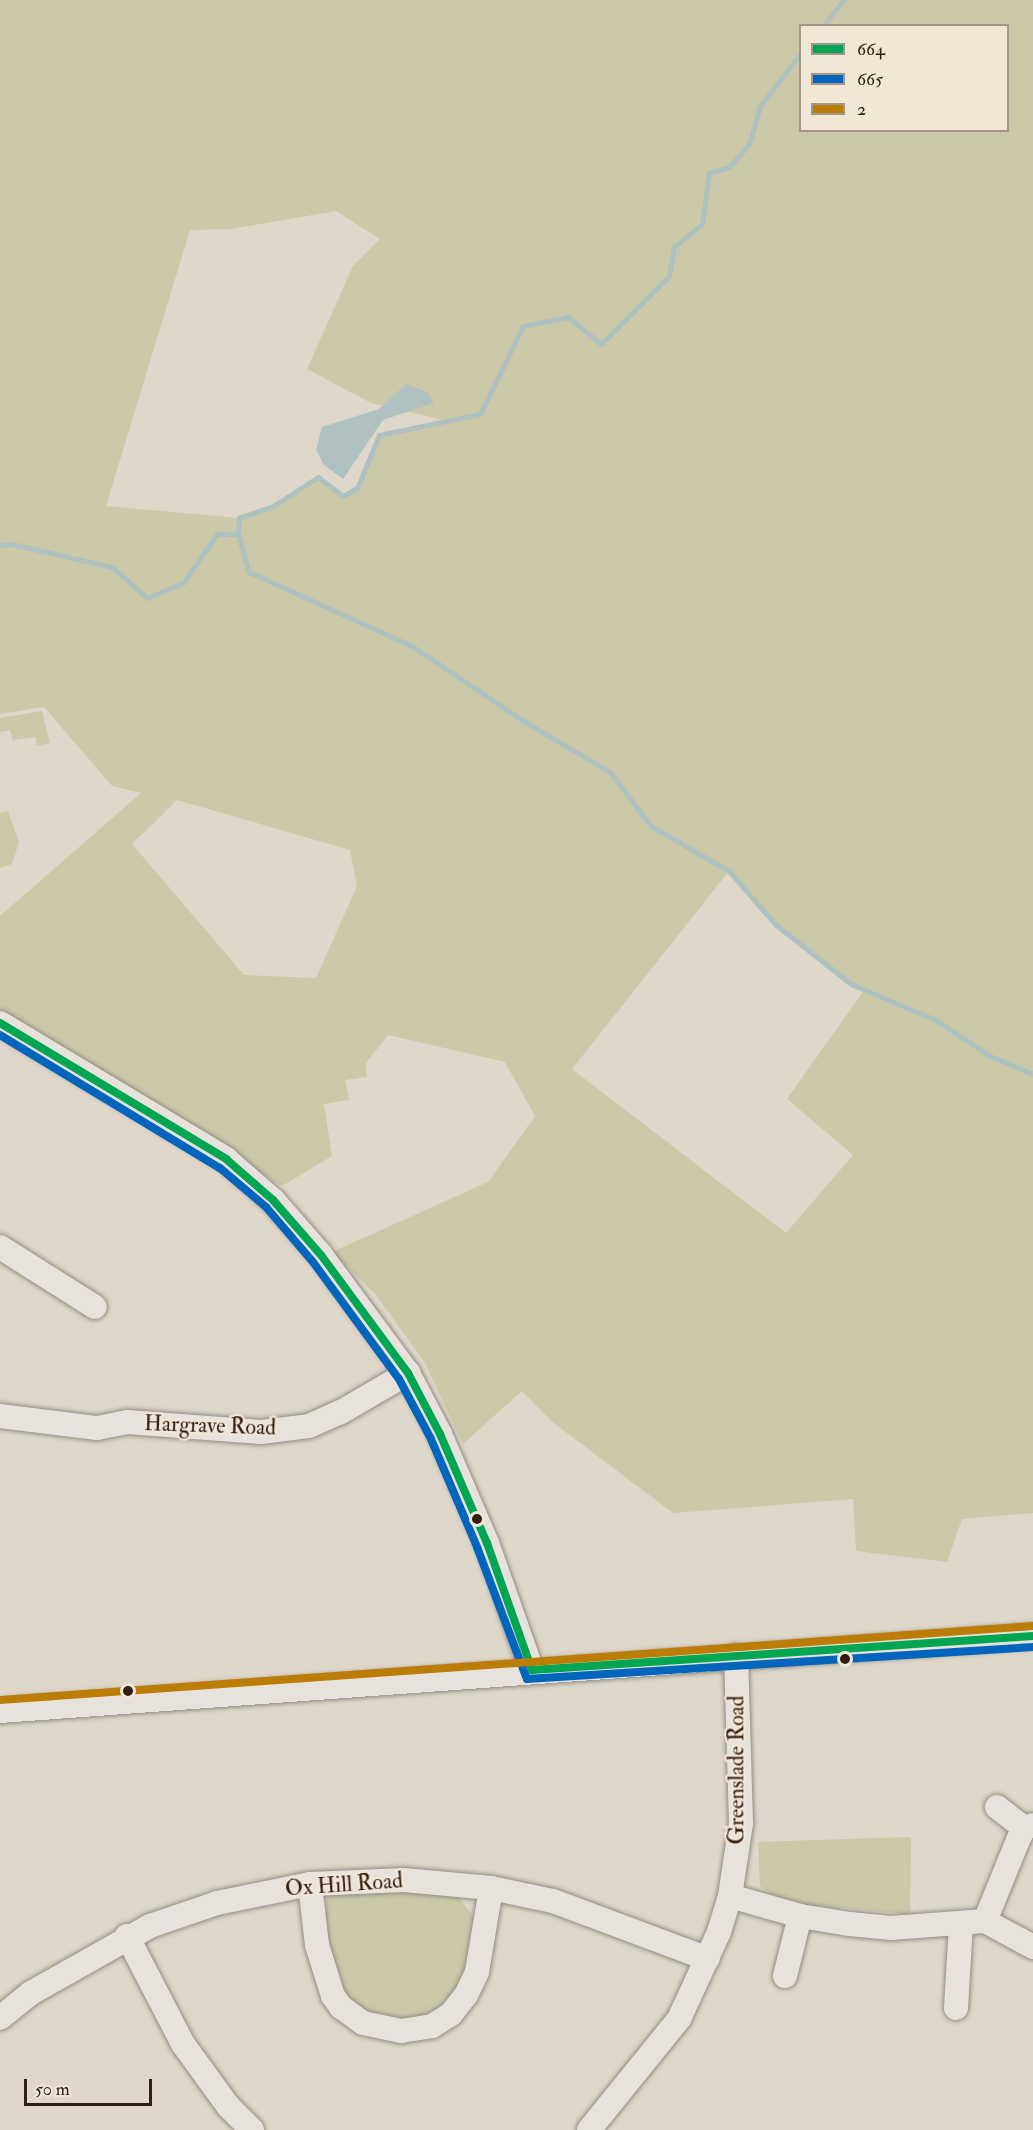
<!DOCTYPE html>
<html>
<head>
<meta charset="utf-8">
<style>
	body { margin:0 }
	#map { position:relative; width:1033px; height:2130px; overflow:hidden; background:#dfd7ca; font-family:"IM FELL Double Pica",serif }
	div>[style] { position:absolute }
	.green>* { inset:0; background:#ccc9a9 }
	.water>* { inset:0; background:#b0c1c1 }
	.stream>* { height:5px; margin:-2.5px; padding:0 2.5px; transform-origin:2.5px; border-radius:2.5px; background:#b0c1c1 }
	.roads { filter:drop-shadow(0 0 2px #938c83) drop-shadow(0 0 2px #938c83) }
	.minor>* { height:24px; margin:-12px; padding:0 12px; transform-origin:12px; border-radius:12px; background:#e7e3dc }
	.bus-1>* { height:8px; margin:-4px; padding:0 4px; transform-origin:4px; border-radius:4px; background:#00a651 }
	.bus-2>* { height:8px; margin:-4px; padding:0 4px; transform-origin:4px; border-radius:4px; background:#0065bd }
	.bus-3>* { height:8px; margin:-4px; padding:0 4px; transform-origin:4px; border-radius:4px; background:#bc7d06 }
	.dots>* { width:16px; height:16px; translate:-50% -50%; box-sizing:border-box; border:3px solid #f0e7d7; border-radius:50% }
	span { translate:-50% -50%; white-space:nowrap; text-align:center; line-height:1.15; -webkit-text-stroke:4.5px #f0e7d7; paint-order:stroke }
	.street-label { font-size:22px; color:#321d13 }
	.legend { position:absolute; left:799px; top:24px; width:210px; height:108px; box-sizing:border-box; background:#f0e7d7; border:2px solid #a49689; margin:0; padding:8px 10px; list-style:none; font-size:18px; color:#321d13 }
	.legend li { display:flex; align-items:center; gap:12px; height:30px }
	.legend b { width:30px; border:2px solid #a49689 }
	.scale { position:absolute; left:24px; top:2079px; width:128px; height:27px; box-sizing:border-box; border:3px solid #321d13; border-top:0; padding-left:8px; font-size:18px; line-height:21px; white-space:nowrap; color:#321d13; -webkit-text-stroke:4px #f0e7d7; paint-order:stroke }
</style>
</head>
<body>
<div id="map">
	<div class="green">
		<div style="clip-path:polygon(evenodd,0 0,1033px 0,1033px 1513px,962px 1519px,947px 1562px,856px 1551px,853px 1499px,673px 1513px,551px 1421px,522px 1391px,463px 1444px,425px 1363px,375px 1294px,332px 1252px,488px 1182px,535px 1116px,505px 1062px,388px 1035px,366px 1063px,367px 1077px,345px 1080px,349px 1100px,324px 1104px,332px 1156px,282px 1186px,100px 1070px,0 1013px,0 916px,141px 793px,112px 786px,44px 707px,0 714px,0 0,800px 26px,1008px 26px,1008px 130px,800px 130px,800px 26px,0 0,336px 211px,380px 239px,353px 266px,307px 369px,371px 403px,451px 422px,379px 435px,357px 488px,343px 496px,318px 477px,273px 506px,239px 518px,106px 506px,190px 230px,231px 229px,336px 211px,0 0,177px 800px,350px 850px,357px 886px,316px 978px,244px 975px,132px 844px,177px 800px,0 0,729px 871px,776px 925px,851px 984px,865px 989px,787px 1099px,853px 1155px,786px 1233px,572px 1069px,729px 871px)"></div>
		<div style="clip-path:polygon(42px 711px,50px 743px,37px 746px,35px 737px,13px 740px,10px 730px,0 732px,0 718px)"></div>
		<div style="clip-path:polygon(8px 811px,19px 842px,12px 864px,0 868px,0 813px)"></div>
		<div style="clip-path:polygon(911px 1837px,910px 1914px,808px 1905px,770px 1894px,760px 1886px,758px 1842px)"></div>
		<div style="clip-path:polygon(399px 1889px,458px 1897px,478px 1922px,459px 1995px,417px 2024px,379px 2022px,339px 1990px,320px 1913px,333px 1890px)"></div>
	</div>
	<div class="water">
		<div style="clip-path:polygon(406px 384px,427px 392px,434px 403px,383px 420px,343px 479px,324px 465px,316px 450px,322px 427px,379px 409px)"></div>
	</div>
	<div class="stream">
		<div style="left:823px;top:26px;width:33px;rotate:-52deg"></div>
		<div style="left:800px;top:54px;width:66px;rotate:127.6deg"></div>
		<div style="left:760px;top:106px;width:40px;rotate:106deg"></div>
		<div style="left:749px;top:144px;width:30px;rotate:131deg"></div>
		<div style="left:729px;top:167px;width:21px;rotate:163deg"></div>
		<div style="left:709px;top:173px;width:51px;rotate:97.8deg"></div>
		<div style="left:702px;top:224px;width:36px;rotate:141deg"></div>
		<div style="left:674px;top:247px;width:29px;rotate:100deg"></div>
		<div style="left:669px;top:276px;width:96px;rotate:135deg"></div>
		<div style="left:601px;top:344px;width:43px;rotate:-140.7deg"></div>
		<div style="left:568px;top:317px;width:46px;rotate:168.7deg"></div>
		<div style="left:523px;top:326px;width:98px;rotate:116deg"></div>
		<div style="left:480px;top:414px;width:103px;rotate:168.3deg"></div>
		<div style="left:379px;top:435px;width:57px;rotate:112.5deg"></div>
		<div style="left:357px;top:488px;width:16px;rotate:150deg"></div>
		<div style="left:343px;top:496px;width:31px;rotate:-143deg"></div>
		<div style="left:318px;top:477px;width:54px;rotate:147.2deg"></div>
		<div style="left:273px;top:506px;width:36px;rotate:161deg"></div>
		<div style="left:239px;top:518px;width:16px;rotate:94deg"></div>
		<div style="left:238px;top:534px;width:40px;rotate:74deg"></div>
		<div style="left:249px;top:572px;width:179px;rotate:24.4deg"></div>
		<div style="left:412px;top:646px;width:136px;rotate:33.9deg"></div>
		<div style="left:525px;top:722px;width:99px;rotate:30.5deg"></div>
		<div style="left:610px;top:772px;width:68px;rotate:52.8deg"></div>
		<div style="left:651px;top:826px;width:90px;rotate:30deg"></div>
		<div style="left:729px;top:871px;width:72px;rotate:49deg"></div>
		<div style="left:776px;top:925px;width:95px;rotate:38.2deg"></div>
		<div style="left:851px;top:984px;width:92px;rotate:23deg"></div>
		<div style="left:936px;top:1020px;width:65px;rotate:33.7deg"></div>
		<div style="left:990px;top:1056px;width:47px;rotate:22.7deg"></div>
		<div style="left:0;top:545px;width:12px;rotate:-5deg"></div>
		<div style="left:12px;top:544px;width:103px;rotate:13deg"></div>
		<div style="left:112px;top:567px;width:47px;rotate:41.5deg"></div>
		<div style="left:147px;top:598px;width:39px;rotate:-23deg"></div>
		<div style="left:183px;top:583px;width:60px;rotate:-55.2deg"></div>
		<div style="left:217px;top:534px;width:21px"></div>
	</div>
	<div class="roads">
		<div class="minor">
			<div style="left:0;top:1023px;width:264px;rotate:31deg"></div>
			<div style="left:226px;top:1159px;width:62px;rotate:41.1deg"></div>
			<div style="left:273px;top:1200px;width:73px;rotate:48.9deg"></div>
			<div style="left:321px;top:1255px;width:147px;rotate:53.6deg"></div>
			<div style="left:408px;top:1373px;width:69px;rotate:62.3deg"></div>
			<div style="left:440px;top:1434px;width:119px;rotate:66.7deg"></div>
			<div style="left:487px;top:1543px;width:135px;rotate:70.5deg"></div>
			<div style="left:0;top:1247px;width:112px;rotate:32.3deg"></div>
			<div style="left:0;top:1416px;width:98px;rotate:7.1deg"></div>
			<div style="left:97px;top:1428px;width:31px;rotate:-11deg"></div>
			<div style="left:127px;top:1422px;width:134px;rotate:4.3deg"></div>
			<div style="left:261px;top:1432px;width:48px;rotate:-7.1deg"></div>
			<div style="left:309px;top:1426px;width:35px;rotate:-24deg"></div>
			<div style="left:341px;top:1412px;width:78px;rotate:-30.2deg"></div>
			<div style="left:0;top:1711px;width:1036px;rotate:-4.15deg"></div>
			<div style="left:997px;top:1807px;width:34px;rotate:38deg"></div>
			<div style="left:310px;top:1884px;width:61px;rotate:83.5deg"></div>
			<div style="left:317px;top:1945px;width:53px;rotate:72.6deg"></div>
			<div style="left:333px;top:1996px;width:14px;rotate:54deg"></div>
			<div style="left:341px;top:2007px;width:27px;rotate:36deg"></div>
			<div style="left:363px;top:2023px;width:39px;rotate:12deg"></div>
			<div style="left:401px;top:2031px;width:31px;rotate:-9deg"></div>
			<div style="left:432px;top:2026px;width:22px;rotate:-32deg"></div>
			<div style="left:451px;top:2014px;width:24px;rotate:-52deg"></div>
			<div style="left:466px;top:1995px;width:25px;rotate:-64deg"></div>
			<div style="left:477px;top:1972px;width:85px;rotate:-80.5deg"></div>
			<div style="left:730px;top:1896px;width:73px;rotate:15.9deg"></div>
			<div style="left:800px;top:1916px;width:51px;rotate:9.1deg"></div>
			<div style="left:850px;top:1924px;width:41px;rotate:5.6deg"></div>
			<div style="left:891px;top:1928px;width:94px;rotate:-4.3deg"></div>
			<div style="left:985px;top:1921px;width:55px;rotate:28.4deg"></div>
			<div style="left:985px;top:1921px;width:87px;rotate:-67.8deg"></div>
			<div style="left:1018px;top:1840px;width:13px;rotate:-63deg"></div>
			<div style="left:1024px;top:1828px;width:9px;rotate:-18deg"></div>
			<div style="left:127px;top:1936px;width:122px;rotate:62.6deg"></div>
			<div style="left:183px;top:2044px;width:77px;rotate:54deg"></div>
			<div style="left:228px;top:2106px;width:34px;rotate:45deg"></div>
			<div style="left:785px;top:1976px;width:62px;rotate:-76deg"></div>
			<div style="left:956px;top:2008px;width:83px;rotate:-86.6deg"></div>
			<div style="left:0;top:2018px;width:40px;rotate:-39deg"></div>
			<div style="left:31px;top:1993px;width:137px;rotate:-29.4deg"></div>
			<div style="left:150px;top:1926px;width:71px;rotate:-18.9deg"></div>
			<div style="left:217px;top:1903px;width:95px;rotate:-11.5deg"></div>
			<div style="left:310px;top:1884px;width:94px;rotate:-2.4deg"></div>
			<div style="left:404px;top:1880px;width:87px;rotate:5.3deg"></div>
			<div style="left:491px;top:1888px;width:63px;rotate:11.8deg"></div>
			<div style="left:553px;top:1901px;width:165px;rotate:20.5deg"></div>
			<div style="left:589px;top:2130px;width:143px;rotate:-51deg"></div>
			<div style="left:679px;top:2019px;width:96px;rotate:-65.3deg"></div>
			<div style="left:719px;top:1932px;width:38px;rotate:-73deg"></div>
			<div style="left:730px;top:1896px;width:74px;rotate:-81.4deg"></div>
			<div style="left:741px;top:1823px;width:167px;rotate:-91.7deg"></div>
		</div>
	</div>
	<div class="bus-1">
		<div style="left:0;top:1023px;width:264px;rotate:31deg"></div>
		<div style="left:226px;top:1159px;width:62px;rotate:41.1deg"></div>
		<div style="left:273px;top:1200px;width:73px;rotate:48.9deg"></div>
		<div style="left:321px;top:1255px;width:147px;rotate:53.6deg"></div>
		<div style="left:408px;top:1373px;width:69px;rotate:62.3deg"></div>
		<div style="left:440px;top:1434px;width:119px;rotate:66.7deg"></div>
		<div style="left:487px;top:1543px;width:135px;rotate:70.5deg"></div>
		<div style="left:532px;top:1670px;width:502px;rotate:-3.88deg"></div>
	</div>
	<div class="bus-2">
		<div style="left:0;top:1035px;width:257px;rotate:31.2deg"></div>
		<div style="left:220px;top:1168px;width:60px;rotate:40.3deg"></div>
		<div style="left:266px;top:1207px;width:72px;rotate:49.5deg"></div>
		<div style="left:313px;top:1262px;width:145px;rotate:53.7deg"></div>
		<div style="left:399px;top:1379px;width:68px;rotate:61.9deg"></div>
		<div style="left:431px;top:1439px;width:117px;rotate:66.9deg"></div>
		<div style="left:477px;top:1547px;width:141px;rotate:69.3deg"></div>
		<div style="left:527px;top:1679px;width:507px;rotate:-3.62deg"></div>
	</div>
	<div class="bus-3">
		<div style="left:0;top:1700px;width:1035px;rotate:-4.1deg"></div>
	</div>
	<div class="dots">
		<div style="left:477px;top:1519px;background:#321d13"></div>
		<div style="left:845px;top:1659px;background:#321d13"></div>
		<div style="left:128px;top:1691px;background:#321d13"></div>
	</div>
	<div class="street-label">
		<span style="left:210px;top:1426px;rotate:2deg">Hargrave Road</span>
		<span style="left:737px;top:1770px;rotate:-90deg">Greenslade Road</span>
		<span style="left:344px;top:1885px;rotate:-4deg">Ox Hill Road</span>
	</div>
	<ul class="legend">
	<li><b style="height:8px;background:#00a651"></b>664</li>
	<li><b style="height:8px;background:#0065bd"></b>665</li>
	<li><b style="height:8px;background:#bc7d06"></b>2</li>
	</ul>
	<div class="scale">50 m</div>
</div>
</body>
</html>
